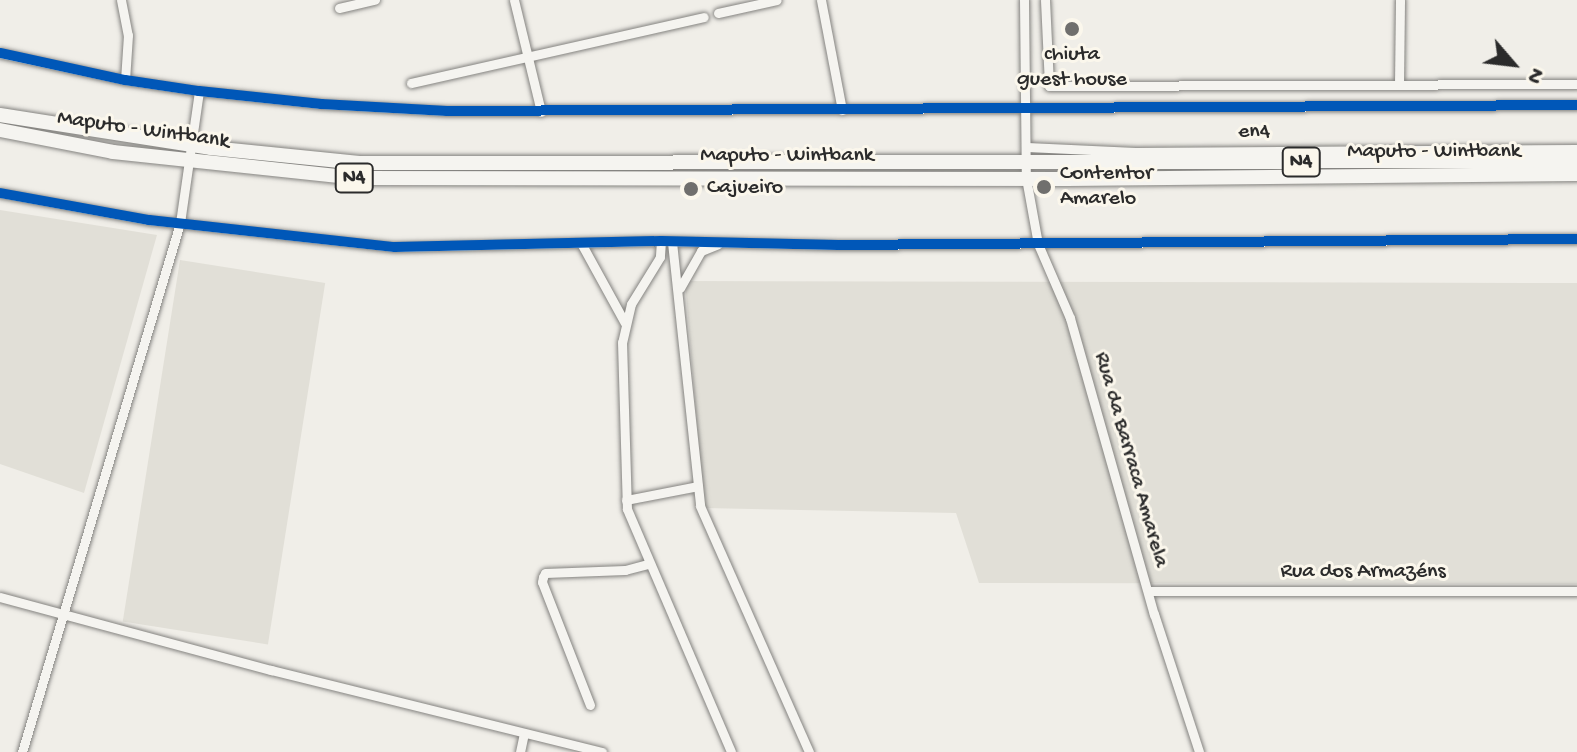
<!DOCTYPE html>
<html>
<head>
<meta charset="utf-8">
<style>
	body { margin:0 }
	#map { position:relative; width:1577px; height:752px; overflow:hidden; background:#f0eee8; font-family:"Gochi Hand",sans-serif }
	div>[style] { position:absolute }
	.built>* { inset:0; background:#e1dfd7; transform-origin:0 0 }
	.roads { filter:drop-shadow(0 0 2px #848380) drop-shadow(0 0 2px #848380) }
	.minor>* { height:9px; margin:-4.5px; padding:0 4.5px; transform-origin:4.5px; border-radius:4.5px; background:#f5f4f0 }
	.trunk>* { height:14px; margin:-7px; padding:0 7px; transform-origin:7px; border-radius:7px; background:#f5f4f0 }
	.cycleway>* { height:10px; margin:-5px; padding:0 5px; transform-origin:5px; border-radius:5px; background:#0057b8 }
	.dots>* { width:22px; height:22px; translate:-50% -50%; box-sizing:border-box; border:4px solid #fbf7ec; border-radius:50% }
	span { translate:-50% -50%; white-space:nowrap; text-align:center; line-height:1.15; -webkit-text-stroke:6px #fbf7ec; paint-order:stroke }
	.shield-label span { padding:2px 6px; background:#fbf7ec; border:2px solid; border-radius:6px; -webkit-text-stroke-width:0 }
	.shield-label { font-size:20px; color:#2b2b2b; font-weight:700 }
	.poi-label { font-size:22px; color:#2b2b2b }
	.left { translate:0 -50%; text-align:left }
	.street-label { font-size:22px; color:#2b2b2b }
	.north { position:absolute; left:1473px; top:24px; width:80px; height:80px; -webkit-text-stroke:6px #fbf7ec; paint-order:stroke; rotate:118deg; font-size:22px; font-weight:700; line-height:32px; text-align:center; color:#2b2b2b }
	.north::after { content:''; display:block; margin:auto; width:28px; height:36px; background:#2b2b2b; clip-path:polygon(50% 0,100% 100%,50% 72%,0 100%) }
</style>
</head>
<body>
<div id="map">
	<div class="built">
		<div style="clip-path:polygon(0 210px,157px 235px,84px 493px,0 464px)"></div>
		<div style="left:180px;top:260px;width:147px;height:366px;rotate:9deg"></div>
		<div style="clip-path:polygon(685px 281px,1577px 283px,1577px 584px,979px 583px,956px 513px,704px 508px)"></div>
	</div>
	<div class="roads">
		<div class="minor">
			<div style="left:121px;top:0;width:36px;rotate:79deg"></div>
			<div style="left:128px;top:35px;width:45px;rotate:93.8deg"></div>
			<div style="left:514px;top:0;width:115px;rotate:76.4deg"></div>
			<div style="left:821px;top:0;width:112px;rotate:79.2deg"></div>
			<div style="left:1024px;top:0;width:178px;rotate:89.4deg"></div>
			<div style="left:1026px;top:178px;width:67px;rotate:79.7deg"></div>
			<div style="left:1038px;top:244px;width:81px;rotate:66.6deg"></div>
			<div style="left:1070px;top:318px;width:308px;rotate:74.2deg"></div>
			<div style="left:1154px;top:614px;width:145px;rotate:71.9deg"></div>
			<div style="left:1045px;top:0;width:86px;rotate:87.3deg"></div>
			<div style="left:1049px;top:86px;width:528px;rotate:-0.22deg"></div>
			<div style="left:339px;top:8px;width:37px;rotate:-13deg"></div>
			<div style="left:718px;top:13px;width:60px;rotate:-12.4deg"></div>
			<div style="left:0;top:53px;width:128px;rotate:12.2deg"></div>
			<div style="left:125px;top:80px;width:75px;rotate:8.5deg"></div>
			<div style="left:199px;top:91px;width:123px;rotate:6.1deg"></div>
			<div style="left:321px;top:104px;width:126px;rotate:3.2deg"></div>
			<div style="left:447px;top:111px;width:1130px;rotate:-0.3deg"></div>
			<div style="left:411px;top:83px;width:300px;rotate:-12.7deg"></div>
			<div style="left:1399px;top:84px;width:84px;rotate:-89.3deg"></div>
			<div style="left:1027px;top:147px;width:108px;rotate:2.7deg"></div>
			<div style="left:1135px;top:152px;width:442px;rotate:-0.4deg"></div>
			<div style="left:0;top:193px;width:151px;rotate:10.3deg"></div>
			<div style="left:149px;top:220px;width:247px;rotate:6.3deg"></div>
			<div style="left:395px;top:247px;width:266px;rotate:-1.3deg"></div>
			<div style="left:661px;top:241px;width:177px;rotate:1.3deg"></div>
			<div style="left:838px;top:245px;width:739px;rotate:-0.47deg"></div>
			<div style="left:661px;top:241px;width:16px;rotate:94deg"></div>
			<div style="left:660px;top:257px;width:55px;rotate:121.7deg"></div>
			<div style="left:631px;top:304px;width:39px;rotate:103deg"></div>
			<div style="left:622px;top:342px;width:167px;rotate:88.3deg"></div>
			<div style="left:627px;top:509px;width:264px;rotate:66.8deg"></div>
			<div style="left:672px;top:242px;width:265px;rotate:83.9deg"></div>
			<div style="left:700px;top:506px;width:269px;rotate:66.1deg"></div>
			<div style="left:581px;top:243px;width:91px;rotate:61.2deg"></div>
			<div style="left:680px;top:288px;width:43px;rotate:-60.4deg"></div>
			<div style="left:701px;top:251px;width:18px;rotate:-22deg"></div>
			<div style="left:626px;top:500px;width:73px;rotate:-11deg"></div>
			<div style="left:1149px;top:591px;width:428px"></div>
			<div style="left:0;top:597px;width:281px;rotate:15.1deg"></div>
			<div style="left:271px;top:670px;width:341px;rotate:13.9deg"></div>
			<div style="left:590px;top:705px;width:132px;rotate:-111.3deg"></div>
			<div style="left:542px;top:582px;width:5px;rotate:-79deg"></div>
			<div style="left:543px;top:577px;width:4px;rotate:-63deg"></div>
			<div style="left:545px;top:573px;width:80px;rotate:-2.1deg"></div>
			<div style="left:625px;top:570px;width:23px;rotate:-15deg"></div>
			<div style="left:22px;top:752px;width:552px;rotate:-73.37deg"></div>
			<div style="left:180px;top:223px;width:133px;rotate:-81.8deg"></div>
			<div style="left:520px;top:752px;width:19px;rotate:-78deg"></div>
		</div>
		<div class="trunk">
			<div style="left:0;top:115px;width:214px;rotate:8.9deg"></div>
			<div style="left:211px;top:148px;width:149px;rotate:5.8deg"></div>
			<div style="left:359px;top:163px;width:1218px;rotate:-0.09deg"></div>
			<div style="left:0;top:130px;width:115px;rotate:11deg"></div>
			<div style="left:113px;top:152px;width:246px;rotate:6.1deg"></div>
			<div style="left:358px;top:178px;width:709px;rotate:0.08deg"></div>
			<div style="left:1067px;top:179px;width:510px;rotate:-0.56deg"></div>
		</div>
	</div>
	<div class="cycleway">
		<div style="left:0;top:53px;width:128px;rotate:12.2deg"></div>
		<div style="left:125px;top:80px;width:75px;rotate:8.5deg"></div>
		<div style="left:199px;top:91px;width:123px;rotate:6.1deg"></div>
		<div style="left:321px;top:104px;width:126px;rotate:3.2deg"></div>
		<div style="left:447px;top:111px;width:1130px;rotate:-0.3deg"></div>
		<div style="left:0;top:193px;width:151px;rotate:10.3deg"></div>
		<div style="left:149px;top:220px;width:247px;rotate:6.3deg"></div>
		<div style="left:395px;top:247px;width:266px;rotate:-1.3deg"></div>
		<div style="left:661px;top:241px;width:177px;rotate:1.3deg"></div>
		<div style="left:838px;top:245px;width:739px;rotate:-0.47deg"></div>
	</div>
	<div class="dots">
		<div style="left:1072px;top:29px;background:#706f6d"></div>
		<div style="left:1044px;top:187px;background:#706f6d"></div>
		<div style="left:691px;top:189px;background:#706f6d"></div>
	</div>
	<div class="shield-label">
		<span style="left:1301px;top:162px">N4</span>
		<span style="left:354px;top:178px">N4</span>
	</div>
	<div class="poi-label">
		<span style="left:1072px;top:68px">chiuta<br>guest house</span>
		<span class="left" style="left:1060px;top:187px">Contentor<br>Amarelo</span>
		<span class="left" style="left:707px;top:189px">Cajueiro</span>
	</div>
	<div class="street-label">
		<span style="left:143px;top:131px;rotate:8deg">Maputo - Wintbank</span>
		<span style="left:1254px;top:133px">en4</span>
		<span style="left:1434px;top:153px">Maputo - Wintbank</span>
		<span style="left:787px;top:157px">Maputo - Wintbank</span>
		<span style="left:1130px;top:460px;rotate:74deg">Rua da Barraca Amarela</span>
		<span style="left:1363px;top:573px">Rua dos Armazéns</span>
	</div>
	<div class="north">N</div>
</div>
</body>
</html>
